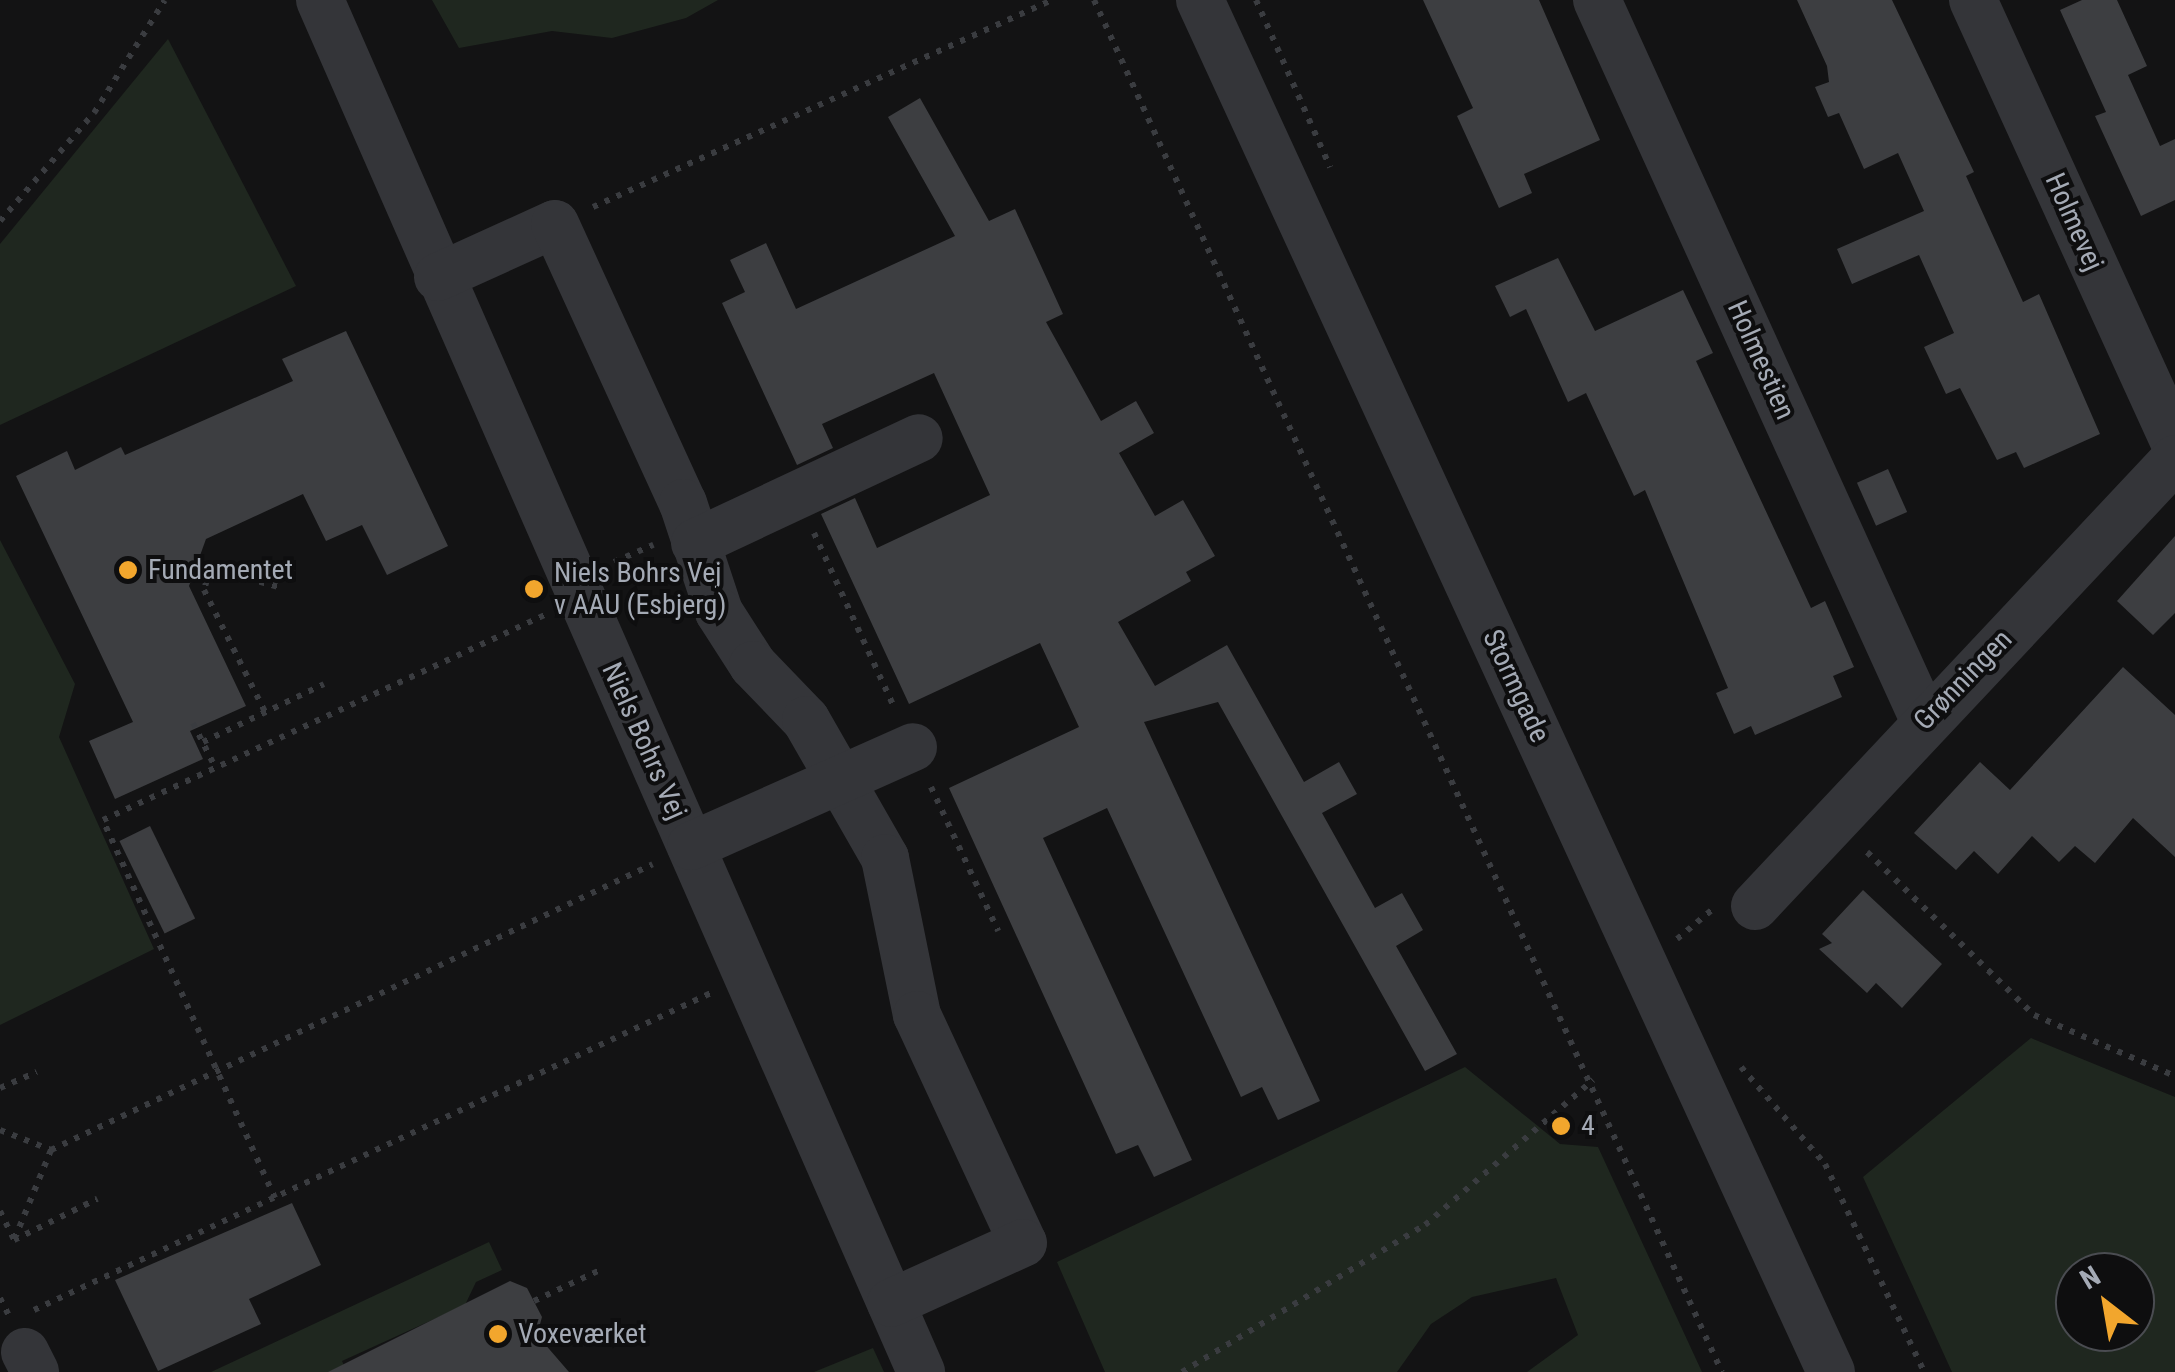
<!DOCTYPE html>
<html>
<head>
<meta charset="utf-8">
<style>
	body { margin:0 }
	#map { position:relative; width:2175px; height:1372px; overflow:hidden; background:#131314; font-family:"Roboto Condensed",sans-serif }
	div>[style] { position:absolute }
	.green>* { inset:0; background:#1f271f }
	.building>* { inset:0; background:#3d3e41; transform-origin:0 0 }
	.path>* { height:6px; margin-top:-3px; transform-origin:0; background:repeating-linear-gradient(90deg,#3a3c40 0 5px,transparent 0 13px) }
	.minor>* { height:48px; margin:-24px; padding:0 24px; transform-origin:24px; border-radius:24px; background:#343539 }
	.dots>* { width:28px; height:28px; translate:-50% -50%; box-sizing:border-box; border:5px solid #0e0e0f; border-radius:50% }
	span { translate:-50% -50%; white-space:nowrap; text-align:center; line-height:1.15; -webkit-text-stroke:8px #0e0e0f; paint-order:stroke }
	.street-label { font-size:28px; color:#a4aab5 }
	.poi-label { font-size:28px; color:#a4aab5 }
	.left { translate:0 -50%; text-align:left }
	.north { position:absolute; left:2055px; top:1252px; width:100px; height:100px; box-sizing:border-box; background:#0e0e0f; border:2px solid #4a4c51; border-radius:50%; rotate:329deg; font-size:28px; font-weight:700; line-height:40px; text-align:center; color:#a4aab5 }
	.north::after { content:''; display:block; margin:auto; width:35px; height:45px; background:#f2a62d; clip-path:polygon(50% 0,100% 100%,50% 72%,0 100%) }
</style>
</head>
<body>
<div id="map">
	<div class="green">
		<div style="clip-path:polygon(432px 0,718px 0,686px 18px,612px 38px,552px 31px,459px 48px)"></div>
		<div style="clip-path:polygon(168px 39px,296px 286px,0 425px,0 244px)"></div>
		<div style="clip-path:polygon(0 540px,75px 684px,59px 737px,154px 949px,0 1025px)"></div>
		<div style="clip-path:polygon(evenodd,2031px 1038px,2175px 1097px,2175px 1372px,1952px 1372px,1863px 1177px,2031px 1038px,2075px 1272px,2135px 1272px,2135px 1332px,2075px 1332px,2075px 1272px)"></div>
		<div style="clip-path:polygon(1465px 1067px,1560px 1144px,1598px 1147px,1702px 1372px,1527px 1372px,1578px 1335px,1556px 1278px,1472px 1297px,1431px 1324px,1397px 1372px,1105px 1372px,1057px 1262px)"></div>
		<div style="clip-path:polygon(489px 1242px,502px 1270px,476px 1282px,465px 1305px,342px 1361px,347px 1372px,211px 1372px)"></div>
		<div style="clip-path:polygon(873px 1348px,884px 1372px,814px 1372px)"></div>
	</div>
	<div class="building">
		<div style="clip-path:polygon(1423px 0,1539px 0,1600px 140px,1524px 174px,1532px 193px,1499px 208px,1457px 116px,1473px 108px)"></div>
		<div style="clip-path:polygon(1797px 0,1892px 0,1974px 172px,1966px 176px,2023px 302px,2039px 294px,2100px 434px,2024px 468px,2016px 452px,1997px 460px,1960px 388px,1946px 394px,1924px 347px,1954px 333px,1919px 255px,1852px 284px,1837px 249px,1924px 211px,1898px 153px,1864px 169px,1839px 113px,1828px 117px,1815px 87px,1829px 82px,1827px 66px)"></div>
		<div style="clip-path:polygon(2082px 0,2117px 0,2147px 66px,2128px 75px,2160px 146px,2175px 139px,2175px 200px,2141px 216px,2095px 116px,2106px 112px,2060px 10px)"></div>
		<div style="clip-path:polygon(920px 98px,989px 221px,1015px 209px,1063px 314px,1046px 322px,1101px 421px,1136px 401px,1154px 433px,1119px 453px,1155px 516px,1183px 500px,1215px 556px,1186px 572px,1191px 581px,1118px 622px,1155px 686px,1227px 645px,1304px 782px,1339px 762px,1357px 794px,1322px 813px,1375px 908px,1402px 893px,1423px 930px,1396px 946px,1457px 1054px,1425px 1071px,1218px 702px,1144px 722px,1320px 1101px,1278px 1120px,1262px 1087px,1241px 1097px,1107px 808px,1043px 838px,1192px 1160px,1154px 1177px,1138px 1145px,1116px 1154px,949px 788px,1079px 727px,1040px 643px,909px 704px,821px 514px,855px 498px,877px 548px,990px 495px,934px 373px,822px 424px,833px 448px,797px 465px,722px 303px,745px 292px,730px 260px,766px 243px,796px 309px,955px 236px,888px 117px)"></div>
		<div style="clip-path:polygon(1558px 258px,1595px 331px,1683px 290px,1713px 353px,1696px 361px,1811px 608px,1825px 601px,1854px 667px,1833px 676px,1842px 697px,1755px 735px,1751px 726px,1734px 734px,1716px 693px,1728px 688px,1645px 490px,1634px 496px,1586px 393px,1568px 402px,1526px 309px,1510px 317px,1495px 286px)"></div>
		<div style="clip-path:polygon(346px 331px,448px 546px,387px 575px,362px 525px,326px 541px,303px 494px,206px 539px,189px 586px,246px 706px,190px 731px,203px 759px,115px 799px,89px 741px,133px 722px,16px 476px,67px 451px,75px 470px,121px 447px,125px 455px,293px 381px,282px 359px)"></div>
		<div style="left:1888px;top:469px;width:47px;height:34px;rotate:66deg"></div>
		<div style="clip-path:polygon(2175px 536px,2175px 613px,2153px 635px,2117px 601px)"></div>
		<div style="clip-path:polygon(2123px 667px,2175px 715px,2175px 857px,2133px 818px,2095px 863px,2075px 846px,2059px 862px,2032px 836px,1998px 874px,1974px 851px,1956px 870px,1914px 833px,1980px 762px,2010px 790px)"></div>
		<div style="left:150px;top:826px;width:103px;height:34px;rotate:64deg"></div>
		<div style="clip-path:polygon(1863px 890px,1942px 964px,1902px 1008px,1876px 983px,1867px 993px,1819px 949px,1832px 943px,1822px 934px)"></div>
		<div style="clip-path:polygon(292px 1203px,321px 1265px,249px 1299px,261px 1324px,158px 1371px,115px 1280px)"></div>
		<div style="clip-path:polygon(510px 1281px,527px 1288px,542px 1317px,537px 1335px,569px 1372px,328px 1372px)"></div>
	</div>
	<div class="path">
		<div style="left:1094px;top:0;width:1509px;rotate:65.41deg"></div>
		<div style="left:1256px;top:0;width:183px;rotate:66.1deg"></div>
		<div style="left:593px;top:207px;width:504px;rotate:-24.27deg"></div>
		<div style="left:0;top:221px;width:143px;rotate:-49deg"></div>
		<div style="left:94px;top:113px;width:133px;rotate:-57.9deg"></div>
		<div style="left:814px;top:533px;width:192px;rotate:65.3deg"></div>
		<div style="left:614px;top:562px;width:43px;rotate:-23.6deg"></div>
		<div style="left:197px;top:564px;width:85px;rotate:15.7deg"></div>
		<div style="left:210px;top:568px;width:23px;rotate:105deg"></div>
		<div style="left:204px;top:590px;width:136px;rotate:63.4deg"></div>
		<div style="left:193px;top:723px;width:49px;rotate:63.4deg"></div>
		<div style="left:203px;top:742px;width:134px;rotate:-25.6deg"></div>
		<div style="left:931px;top:787px;width:159px;rotate:65deg"></div>
		<div style="left:1867px;top:852px;width:233px;rotate:44.3deg"></div>
		<div style="left:2034px;top:1015px;width:154px;rotate:23.4deg"></div>
		<div style="left:1677px;top:939px;width:47px;rotate:-39.8deg"></div>
		<div style="left:1741px;top:1067px;width:128px;rotate:49.1deg"></div>
		<div style="left:1825px;top:1164px;width:230px;rotate:64.5deg"></div>
		<div style="left:0;top:1088px;width:40px;rotate:-23.4deg"></div>
		<div style="left:0;top:1130px;width:55px;rotate:21.4deg"></div>
		<div style="left:51px;top:1150px;width:97px;rotate:112.3deg"></div>
		<div style="left:51px;top:1150px;width:666px;rotate:-25.41deg"></div>
		<div style="left:275px;top:1198px;width:415px;rotate:-114.5deg"></div>
		<div style="left:103px;top:820px;width:489px;rotate:-24.9deg"></div>
		<div style="left:0;top:1211px;width:32px;rotate:64deg"></div>
		<div style="left:14px;top:1240px;width:93px;rotate:-26.3deg"></div>
		<div style="left:0;top:1298px;width:18px;rotate:63deg"></div>
		<div style="left:534px;top:1301px;width:71px;rotate:-25.1deg"></div>
		<div style="left:34px;top:1310px;width:748px;rotate:-25.09deg"></div>
		<div style="left:1182px;top:1372px;width:284px;rotate:-31.2deg"></div>
		<div style="left:1425px;top:1225px;width:222px;rotate:-40.8deg"></div>
	</div>
	<div class="minor">
		<div style="left:320px;top:0;width:1498px;rotate:66.34deg"></div>
		<div style="left:1200px;top:0;width:1510px;rotate:65.3deg"></div>
		<div style="left:1597px;top:0;width:791px;rotate:65.57deg"></div>
		<div style="left:1973px;top:0;width:488px;rotate:65.5deg"></div>
		<div style="left:438px;top:277px;width:128px;rotate:-24.4deg"></div>
		<div style="left:555px;top:224px;width:307px;rotate:65.4deg"></div>
		<div style="left:683px;top:503px;width:115px;rotate:71.7deg"></div>
		<div style="left:719px;top:612px;width:63px;rotate:57.3deg"></div>
		<div style="left:753px;top:665px;width:76px;rotate:46.1deg"></div>
		<div style="left:806px;top:720px;width:159px;rotate:60.2deg"></div>
		<div style="left:885px;top:858px;width:160px;rotate:78.5deg"></div>
		<div style="left:917px;top:1015px;width:251px;rotate:65.1deg"></div>
		<div style="left:1023px;top:1243px;width:145px;rotate:155.6deg"></div>
		<div style="left:695px;top:543px;width:247px;rotate:-25.1deg"></div>
		<div style="left:691px;top:846px;width:243px;rotate:-24deg"></div>
		<div style="left:1755px;top:906px;width:613px;rotate:-46.78deg"></div>
		<div style="left:25px;top:1352px;width:22px;rotate:63deg"></div>
	</div>
	<div class="dots">
		<div style="left:128px;top:570px;background:#f2a62d"></div>
		<div style="left:534px;top:589px;background:#f2a62d"></div>
		<div style="left:1561px;top:1126px;background:#f2a62d"></div>
		<div style="left:498px;top:1334px;background:#f2a62d"></div>
	</div>
	<div class="street-label">
		<span style="left:2074px;top:222px;rotate:66deg">Holmevej</span>
		<span style="left:1761px;top:360px;rotate:66deg">Holmestien</span>
		<span style="left:1963px;top:680px;rotate:-46deg">Grønningen</span>
		<span style="left:1516px;top:686px;rotate:65deg">Stormgade</span>
		<span style="left:644px;top:741px;rotate:66deg">Niels Bohrs Vej</span>
	</div>
	<div class="poi-label">
		<span class="left" style="left:148px;top:570px">Fundamentet</span>
		<span class="left" style="left:554px;top:589px">Niels Bohrs Vej<br>v AAU (Esbjerg)</span>
		<span class="left" style="left:1581px;top:1126px">4</span>
		<span class="left" style="left:518px;top:1334px">Voxeværket</span>
	</div>
	<div class="north">N</div>
</div>
</body>
</html>
